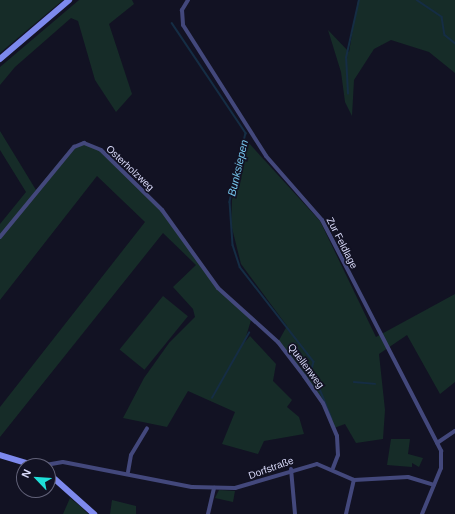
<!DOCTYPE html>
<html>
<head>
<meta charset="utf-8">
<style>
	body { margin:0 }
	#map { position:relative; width:455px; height:514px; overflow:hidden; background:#121223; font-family:Arial,sans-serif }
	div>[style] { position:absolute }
	.green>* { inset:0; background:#162c28; transform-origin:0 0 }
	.water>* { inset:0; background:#152d44 }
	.stream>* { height:1.5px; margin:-0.75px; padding:0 0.75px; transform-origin:0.75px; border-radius:0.75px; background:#152d44 }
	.street>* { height:4px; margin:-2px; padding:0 2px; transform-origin:2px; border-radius:2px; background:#43487c }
	.secondary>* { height:6px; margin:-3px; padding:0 3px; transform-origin:3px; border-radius:3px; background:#7d89ed }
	span { translate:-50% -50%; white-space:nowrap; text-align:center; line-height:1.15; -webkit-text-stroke:3.5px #121223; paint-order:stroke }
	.street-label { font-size:10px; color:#d9dafa }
	.water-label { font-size:11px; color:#75c5ec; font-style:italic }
	.north { position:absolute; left:16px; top:458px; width:40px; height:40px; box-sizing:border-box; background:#121223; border:1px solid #626279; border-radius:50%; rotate:295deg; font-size:11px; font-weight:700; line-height:16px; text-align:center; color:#d9dafa }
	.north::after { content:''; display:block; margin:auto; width:14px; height:18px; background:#1fdfd9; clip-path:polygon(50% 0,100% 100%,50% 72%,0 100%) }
</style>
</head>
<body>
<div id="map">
	<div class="green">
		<div style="clip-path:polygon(0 0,63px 0,0 53px)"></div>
		<div style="clip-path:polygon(79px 0,132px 0,134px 4px,109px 24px,132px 94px,116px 112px,95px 80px,78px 21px,71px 18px,15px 67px,0 85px,0 67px)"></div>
		<div style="clip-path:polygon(358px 0,455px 0,455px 73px,429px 52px,391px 40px,374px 49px,354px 80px,352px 116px,345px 102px,341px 72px,328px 30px,349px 52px)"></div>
		<div style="clip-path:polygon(0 131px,36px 190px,65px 155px,84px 143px,101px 150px,162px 210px,218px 288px,252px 317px,244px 343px,250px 336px,276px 364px,273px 381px,292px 400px,287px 407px,299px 417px,304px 434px,264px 441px,258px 454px,222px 444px,235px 412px,188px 391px,167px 427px,123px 418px,144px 378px,169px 343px,195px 317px,193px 309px,173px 287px,196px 265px,163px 233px,0 437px,0 407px,145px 222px,97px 176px,0 300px,0 224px,26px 192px,0 150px)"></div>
		<div style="clip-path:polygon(247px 141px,320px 221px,376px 337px,455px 294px,455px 382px,440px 394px,407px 335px,379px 354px,385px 410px,383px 439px,356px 443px,345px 424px,334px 428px,323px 403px,278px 342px,287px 326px,241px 264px,231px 224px,232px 200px)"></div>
		<div style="left:163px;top:296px;width:32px;height:69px;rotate:39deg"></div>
		<div style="clip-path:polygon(391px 439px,410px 439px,408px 454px,423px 458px,419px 467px,412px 463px,412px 467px,387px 465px)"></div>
		<div style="clip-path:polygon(219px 490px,235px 491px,233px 502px,215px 498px)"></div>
		<div style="clip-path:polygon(70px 498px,80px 506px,88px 514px,63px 514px)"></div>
		<div style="clip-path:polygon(112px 500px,136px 506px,136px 514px,110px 514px)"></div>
	</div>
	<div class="water">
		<div style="clip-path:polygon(295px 342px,306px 364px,302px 366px,288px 347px)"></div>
	</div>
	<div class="stream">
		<div style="left:417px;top:0;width:30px;rotate:34deg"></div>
		<div style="left:442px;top:17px;width:18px;rotate:81deg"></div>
		<div style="left:445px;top:35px;width:13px;rotate:39deg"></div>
		<div style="left:172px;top:23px;width:133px;rotate:56.1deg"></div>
		<div style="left:246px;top:133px;width:71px;rotate:103.1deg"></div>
		<div style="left:230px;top:202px;width:43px;rotate:86deg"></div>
		<div style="left:233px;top:245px;width:23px;rotate:72deg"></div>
		<div style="left:240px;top:267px;width:120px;rotate:52.1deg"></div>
		<div style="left:314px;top:362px;width:7px;rotate:106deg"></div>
		<div style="left:312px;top:369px;width:54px;rotate:68.2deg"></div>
		<div style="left:348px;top:94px;width:36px;rotate:-93deg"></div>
		<div style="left:346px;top:58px;width:59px;rotate:-77.4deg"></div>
		<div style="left:354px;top:382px;width:21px;rotate:5deg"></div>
		<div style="left:212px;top:398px;width:75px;rotate:-60.4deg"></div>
	</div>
	<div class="street">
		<div style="left:188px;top:0;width:12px;rotate:121deg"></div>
		<div style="left:182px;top:10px;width:15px;rotate:86deg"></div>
		<div style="left:183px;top:25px;width:155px;rotate:57.6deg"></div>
		<div style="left:266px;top:156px;width:85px;rotate:48.8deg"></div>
		<div style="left:322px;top:220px;width:260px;rotate:62.7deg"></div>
		<div style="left:441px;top:451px;width:17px;rotate:90deg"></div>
		<div style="left:441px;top:468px;width:50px;rotate:112.4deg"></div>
		<div style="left:0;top:237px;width:117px;rotate:-50.6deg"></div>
		<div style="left:74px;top:147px;width:11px;rotate:-22deg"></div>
		<div style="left:84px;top:143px;width:18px;rotate:22deg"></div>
		<div style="left:101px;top:150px;width:86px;rotate:44.5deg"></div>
		<div style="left:162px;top:210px;width:96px;rotate:54.3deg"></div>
		<div style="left:218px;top:288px;width:81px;rotate:42deg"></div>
		<div style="left:278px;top:342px;width:43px;rotate:52.6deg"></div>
		<div style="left:304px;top:376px;width:33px;rotate:55deg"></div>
		<div style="left:323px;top:403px;width:36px;rotate:67deg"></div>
		<div style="left:337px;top:436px;width:19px;rotate:87deg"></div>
		<div style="left:338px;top:455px;width:14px;rotate:111deg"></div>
		<div style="left:437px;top:443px;width:22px;rotate:-34deg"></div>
		<div style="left:40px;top:466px;width:23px;rotate:-10deg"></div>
		<div style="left:63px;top:462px;width:131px;rotate:11deg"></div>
		<div style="left:192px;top:487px;width:43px;rotate:1.3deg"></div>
		<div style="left:235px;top:488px;width:85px;rotate:-16.3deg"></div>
		<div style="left:317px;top:464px;width:40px;rotate:23.4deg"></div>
		<div style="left:354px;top:480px;width:54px;rotate:-3.2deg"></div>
		<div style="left:408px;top:477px;width:27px;rotate:17deg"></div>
		<div style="left:291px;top:469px;width:45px;rotate:84.9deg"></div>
		<div style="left:128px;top:472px;width:17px;rotate:-80deg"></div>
		<div style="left:131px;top:455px;width:31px;rotate:-59deg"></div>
		<div style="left:208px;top:514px;width:27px;rotate:-77deg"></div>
		<div style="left:346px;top:514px;width:35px;rotate:-77deg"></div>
	</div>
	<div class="secondary">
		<div style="left:0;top:59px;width:91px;rotate:-40.5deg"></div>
		<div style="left:0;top:455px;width:39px;rotate:17deg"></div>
		<div style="left:48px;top:473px;width:62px;rotate:41.7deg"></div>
	</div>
	<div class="street-label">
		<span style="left:130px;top:168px;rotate:43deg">Osterholzweg</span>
		<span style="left:342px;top:243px;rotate:63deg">Zur Feldlage</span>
		<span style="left:306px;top:366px;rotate:53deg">Quellenweg</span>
		<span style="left:271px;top:468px;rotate:-20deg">Dorfstraße</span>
	</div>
	<div class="water-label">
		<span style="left:238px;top:168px;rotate:-77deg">Bunksiepen</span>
	</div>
	<div class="north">N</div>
</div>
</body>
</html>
